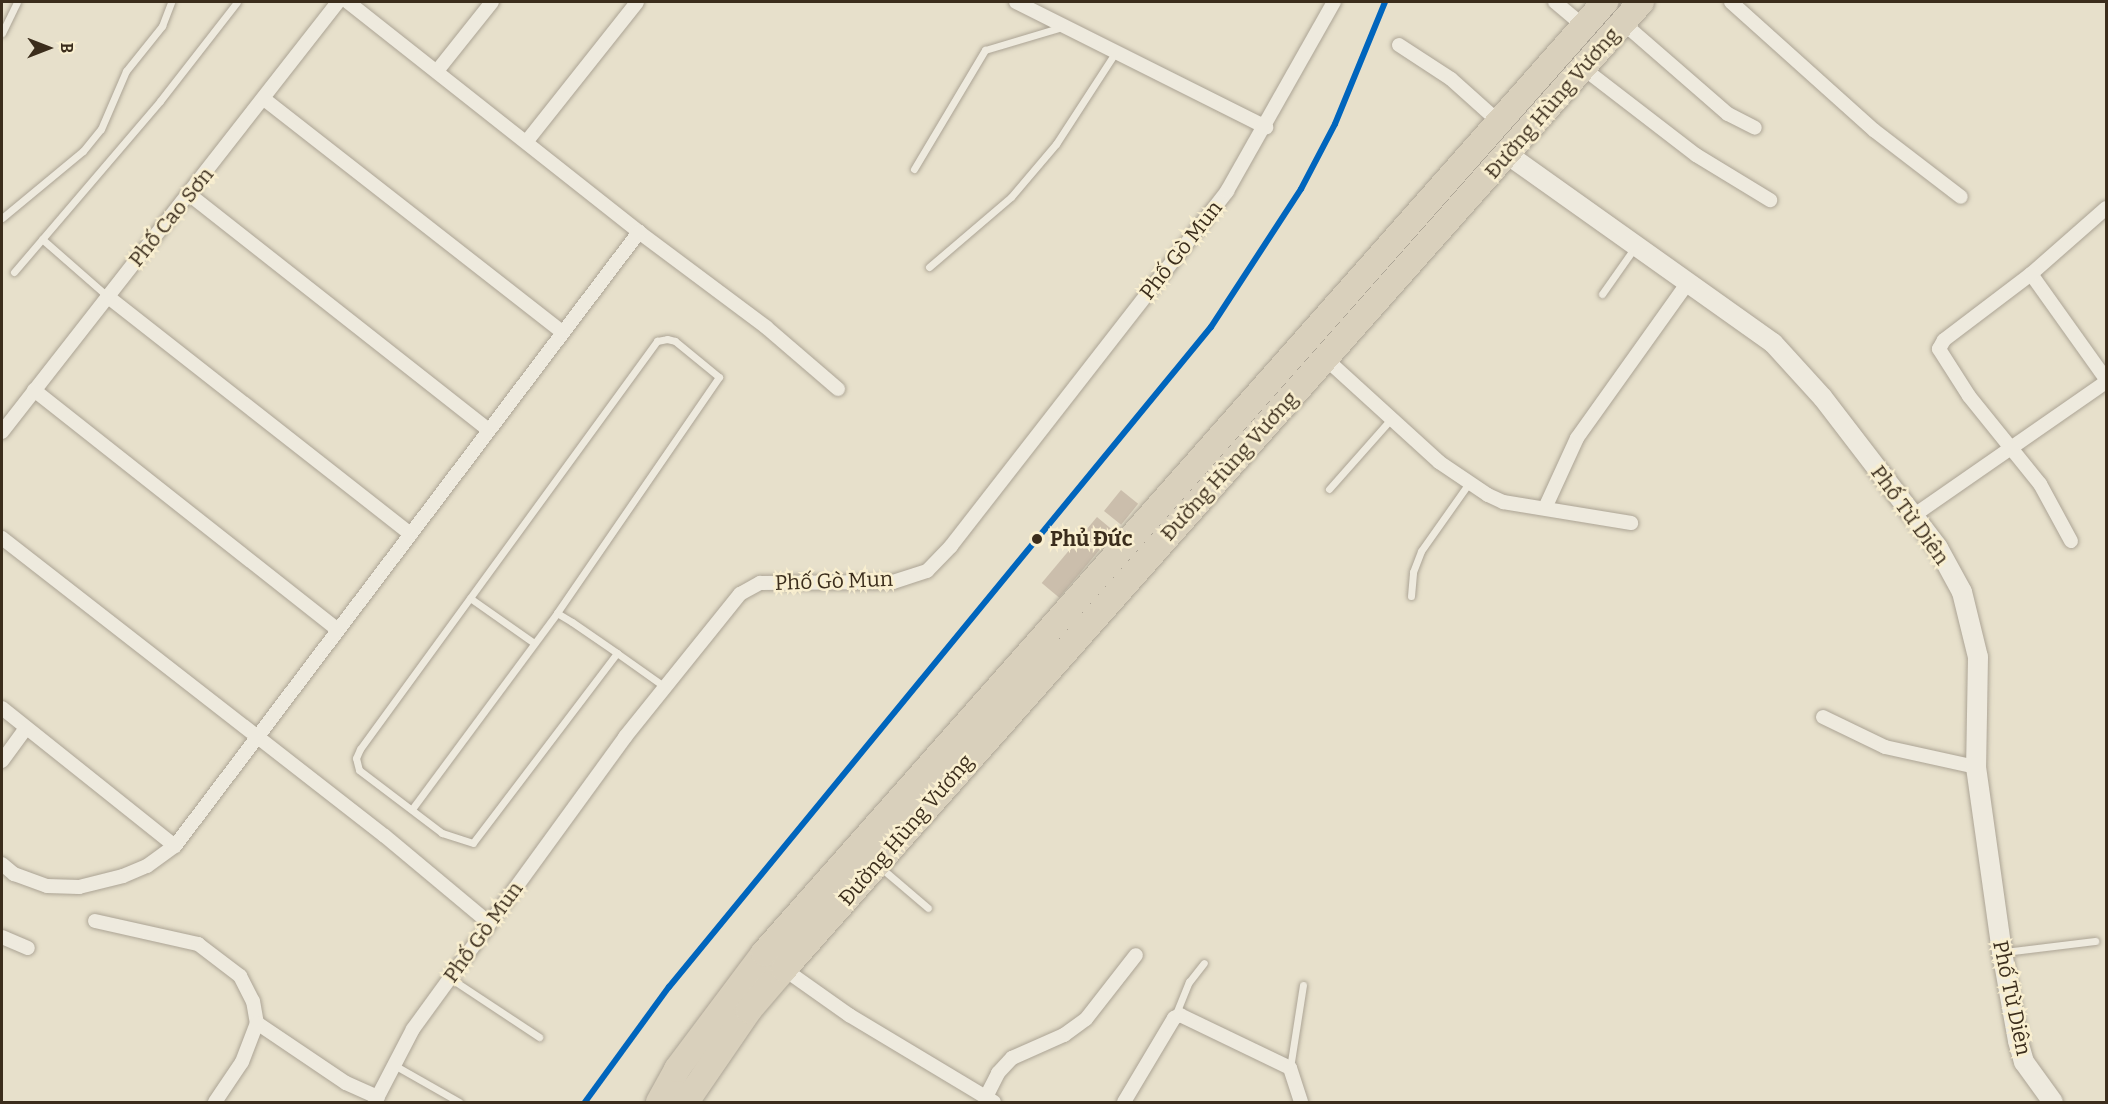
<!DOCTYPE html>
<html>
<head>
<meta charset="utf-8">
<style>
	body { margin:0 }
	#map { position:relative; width:2108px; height:1104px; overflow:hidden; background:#e7e0cb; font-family:Bitter,serif }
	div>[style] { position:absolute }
	.building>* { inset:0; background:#cbbeac; transform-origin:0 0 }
	.roads { filter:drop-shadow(0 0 2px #aca495) drop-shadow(0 0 2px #aca495) }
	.lane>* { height:7px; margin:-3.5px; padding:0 3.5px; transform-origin:3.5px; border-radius:3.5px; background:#eeeade }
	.street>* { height:14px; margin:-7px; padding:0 7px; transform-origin:7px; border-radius:7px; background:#eeeade }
	.secondary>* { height:20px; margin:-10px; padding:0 10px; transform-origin:10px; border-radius:10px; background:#eeeade }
	.highway>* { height:26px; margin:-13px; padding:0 13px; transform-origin:13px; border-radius:13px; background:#d9d0bc }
	.rail-1>* { height:6px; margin:-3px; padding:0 3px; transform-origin:3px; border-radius:3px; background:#0065bd }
	.dots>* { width:16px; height:16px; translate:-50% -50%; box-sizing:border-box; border:3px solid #f9efd0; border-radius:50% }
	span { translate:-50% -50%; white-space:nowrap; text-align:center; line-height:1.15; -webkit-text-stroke:5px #f9efd0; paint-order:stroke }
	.street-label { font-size:21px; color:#3b2d1c }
	.stop-label { font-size:21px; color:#3b2d1c; font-weight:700 }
	.left { translate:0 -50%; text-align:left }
	.frame { position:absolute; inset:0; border:3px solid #3b2d1c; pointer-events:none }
	.north { position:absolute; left:18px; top:18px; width:60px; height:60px; -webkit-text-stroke:4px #f9efd0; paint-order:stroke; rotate:90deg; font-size:16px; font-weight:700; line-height:24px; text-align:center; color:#3b2d1c }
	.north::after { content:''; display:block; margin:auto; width:21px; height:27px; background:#3b2d1c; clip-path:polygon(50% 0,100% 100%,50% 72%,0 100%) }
</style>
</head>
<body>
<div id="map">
	<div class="building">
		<div style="left:1121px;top:490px;width:22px;height:27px;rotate:39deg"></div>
		<div style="left:1097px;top:517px;width:23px;height:86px;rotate:40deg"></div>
	</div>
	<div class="roads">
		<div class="lane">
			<div style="left:2px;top:33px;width:34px;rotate:-64deg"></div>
			<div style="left:914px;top:169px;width:139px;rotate:-59.2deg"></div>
			<div style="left:985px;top:50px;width:80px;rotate:-16.6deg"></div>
			<div style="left:2px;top:218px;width:105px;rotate:-39.6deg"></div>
			<div style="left:83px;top:151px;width:28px;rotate:-51deg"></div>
			<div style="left:101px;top:129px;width:63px;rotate:-66.7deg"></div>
			<div style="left:126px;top:71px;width:58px;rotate:-51.3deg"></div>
			<div style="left:162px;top:26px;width:26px;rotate:-69deg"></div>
			<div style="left:42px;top:239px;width:86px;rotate:41.2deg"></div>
			<div style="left:929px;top:267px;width:108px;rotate:-40.5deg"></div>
			<div style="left:1011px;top:197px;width:70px;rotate:-49.7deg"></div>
			<div style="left:1056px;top:144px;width:108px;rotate:-57deg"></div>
			<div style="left:14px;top:272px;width:225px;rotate:-49.5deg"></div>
			<div style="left:160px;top:101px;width:125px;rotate:-52.1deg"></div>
			<div style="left:1602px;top:294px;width:57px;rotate:-54.9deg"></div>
			<div style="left:1329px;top:489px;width:94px;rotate:-48.5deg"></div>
			<div style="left:1411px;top:596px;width:24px;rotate:-85deg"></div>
			<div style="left:1413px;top:572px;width:22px;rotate:-69deg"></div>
			<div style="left:1421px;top:551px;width:83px;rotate:-54.8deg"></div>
			<div style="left:470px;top:598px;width:78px;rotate:35.1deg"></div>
			<div style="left:617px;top:653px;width:238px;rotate:127.2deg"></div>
			<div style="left:473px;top:843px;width:33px;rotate:-162deg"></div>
			<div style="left:442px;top:833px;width:104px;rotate:-142.8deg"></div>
			<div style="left:359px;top:770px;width:12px;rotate:-104deg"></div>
			<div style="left:356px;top:758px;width:10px;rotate:-66deg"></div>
			<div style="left:360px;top:749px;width:505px;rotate:-53.95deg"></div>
			<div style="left:657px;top:341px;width:10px;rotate:-11deg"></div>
			<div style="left:667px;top:339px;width:8px;rotate:14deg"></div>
			<div style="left:675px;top:341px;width:57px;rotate:39.3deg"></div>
			<div style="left:719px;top:377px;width:286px;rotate:124.5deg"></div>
			<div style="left:557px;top:613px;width:17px;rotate:31deg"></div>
			<div style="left:572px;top:622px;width:55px;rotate:34.6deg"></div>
			<div style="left:617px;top:653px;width:59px;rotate:35.3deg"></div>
			<div style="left:412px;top:809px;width:244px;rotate:-53.5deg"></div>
			<div style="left:880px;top:867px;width:63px;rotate:40.5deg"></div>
			<div style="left:2004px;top:952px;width:92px;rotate:-6.9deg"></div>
			<div style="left:450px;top:978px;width:107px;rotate:33.5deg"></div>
			<div style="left:1175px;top:1016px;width:37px;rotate:-68deg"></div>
			<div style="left:1189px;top:982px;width:24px;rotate:-52deg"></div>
			<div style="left:394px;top:1065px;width:75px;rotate:29.6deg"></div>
			<div style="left:1290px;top:1068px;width:84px;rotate:-81.1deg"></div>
		</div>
		<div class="street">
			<div style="left:348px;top:2px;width:371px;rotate:38.3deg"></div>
			<div style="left:639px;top:232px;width:159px;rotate:36.8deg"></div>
			<div style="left:766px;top:327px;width:95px;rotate:40.7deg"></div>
			<div style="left:1016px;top:2px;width:280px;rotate:26.6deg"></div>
			<div style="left:1555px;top:2px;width:38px;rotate:40deg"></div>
			<div style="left:1731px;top:2px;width:193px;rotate:41.9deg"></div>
			<div style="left:1875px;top:131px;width:108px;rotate:37.5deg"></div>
			<div style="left:1622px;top:22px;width:140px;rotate:41deg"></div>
			<div style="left:1728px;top:114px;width:30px;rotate:27deg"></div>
			<div style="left:1399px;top:45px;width:62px;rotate:33.2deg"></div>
			<div style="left:1451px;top:79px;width:66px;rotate:41.9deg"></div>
			<div style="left:1583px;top:68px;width:143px;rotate:37.6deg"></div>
			<div style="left:1696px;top:155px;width:87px;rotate:31.3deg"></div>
			<div style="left:437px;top:71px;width:88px;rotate:-51.4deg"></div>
			<div style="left:264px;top:99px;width:378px;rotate:38deg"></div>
			<div style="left:527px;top:141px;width:177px;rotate:-51.6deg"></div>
			<div style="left:190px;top:195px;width:380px;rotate:38.2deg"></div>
			<div style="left:2031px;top:274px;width:129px;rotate:54.5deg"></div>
			<div style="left:107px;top:296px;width:386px;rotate:38.1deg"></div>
			<div style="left:1326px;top:359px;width:153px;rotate:42.3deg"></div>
			<div style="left:1439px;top:462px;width:59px;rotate:34deg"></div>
			<div style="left:1488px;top:495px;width:17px;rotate:25deg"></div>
			<div style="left:1503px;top:502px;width:130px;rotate:9.3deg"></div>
			<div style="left:34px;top:390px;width:387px;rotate:38.3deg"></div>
			<div style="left:2px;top:432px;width:546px;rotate:-52deg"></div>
			<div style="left:1545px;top:508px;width:77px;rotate:-65.4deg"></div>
			<div style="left:1577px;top:438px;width:189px;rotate:-54.5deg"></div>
			<div style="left:1913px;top:516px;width:235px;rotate:-34.8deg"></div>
			<div style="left:2px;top:538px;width:485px;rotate:37.9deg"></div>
			<div style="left:385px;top:836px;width:136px;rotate:39.9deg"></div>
			<div style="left:2071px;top:541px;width:65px;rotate:-118.5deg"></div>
			<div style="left:2040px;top:484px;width:113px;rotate:-128.9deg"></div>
			<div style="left:1969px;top:396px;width:56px;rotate:-122.6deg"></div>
			<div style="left:1939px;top:349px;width:10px;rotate:-61deg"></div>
			<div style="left:1944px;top:340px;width:109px;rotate:-37.2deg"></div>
			<div style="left:2031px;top:274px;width:100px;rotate:-41.3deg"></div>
			<div style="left:2px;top:708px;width:221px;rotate:38.6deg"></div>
			<div style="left:1823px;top:717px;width:69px;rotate:25.8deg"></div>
			<div style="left:1885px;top:747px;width:93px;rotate:12.4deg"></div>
			<div style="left:2px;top:761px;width:41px;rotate:-54deg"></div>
			<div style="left:2px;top:864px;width:16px;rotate:40deg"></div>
			<div style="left:14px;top:874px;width:35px;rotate:20deg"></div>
			<div style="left:47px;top:886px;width:32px;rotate:2deg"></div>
			<div style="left:79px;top:887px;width:45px;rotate:-14deg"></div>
			<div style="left:123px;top:876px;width:26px;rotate:-23deg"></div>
			<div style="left:147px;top:866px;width:34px;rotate:-36deg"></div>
			<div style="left:175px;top:846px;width:770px;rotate:-52.92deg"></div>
			<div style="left:95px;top:921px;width:106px;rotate:12.6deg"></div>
			<div style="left:198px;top:944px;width:53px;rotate:37.3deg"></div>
			<div style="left:240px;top:976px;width:28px;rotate:63deg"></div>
			<div style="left:253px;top:1001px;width:22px;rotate:80deg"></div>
			<div style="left:257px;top:1023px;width:107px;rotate:34deg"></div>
			<div style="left:346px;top:1083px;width:35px;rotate:24deg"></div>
			<div style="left:2px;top:937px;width:28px;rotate:23deg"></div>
			<div style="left:784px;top:969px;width:80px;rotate:35.3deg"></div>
			<div style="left:849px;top:1015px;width:169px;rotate:31deg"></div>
			<div style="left:986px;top:1097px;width:27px;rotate:-63deg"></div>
			<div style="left:998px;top:1073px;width:21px;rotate:-47deg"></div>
			<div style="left:1012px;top:1058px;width:57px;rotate:-23.9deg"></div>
			<div style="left:1064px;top:1035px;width:27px;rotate:-36deg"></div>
			<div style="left:1086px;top:1019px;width:81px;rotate:-52deg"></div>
			<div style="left:215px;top:1102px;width:48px;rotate:-56deg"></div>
			<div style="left:242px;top:1062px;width:42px;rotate:-69deg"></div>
			<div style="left:375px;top:1102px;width:82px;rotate:-62.5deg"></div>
			<div style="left:413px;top:1029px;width:361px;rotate:-54deg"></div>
			<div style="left:625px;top:737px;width:184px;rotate:-51.2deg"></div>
			<div style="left:740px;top:594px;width:23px;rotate:-29deg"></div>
			<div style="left:760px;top:583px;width:133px;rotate:-0.4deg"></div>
			<div style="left:893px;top:582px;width:36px;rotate:-18deg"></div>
			<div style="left:927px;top:571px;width:35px;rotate:-46deg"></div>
			<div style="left:951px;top:546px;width:450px;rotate:-52.1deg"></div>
			<div style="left:1227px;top:191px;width:217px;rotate:-60.5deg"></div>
			<div style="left:1124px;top:1102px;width:98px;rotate:-59.2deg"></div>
			<div style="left:1174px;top:1018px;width:7px;rotate:-27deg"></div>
			<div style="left:1180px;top:1015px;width:122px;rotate:25.7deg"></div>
			<div style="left:1290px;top:1068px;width:36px;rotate:72deg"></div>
		</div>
		<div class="secondary">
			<div style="left:1507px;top:154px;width:326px;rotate:35.4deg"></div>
			<div style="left:1773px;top:343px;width:74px;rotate:47.7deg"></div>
			<div style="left:1823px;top:398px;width:189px;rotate:52.5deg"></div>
			<div style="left:1938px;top:548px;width:50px;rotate:61.4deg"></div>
			<div style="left:1962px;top:592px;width:67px;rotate:76.2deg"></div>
			<div style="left:1978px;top:657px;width:110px;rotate:91deg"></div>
			<div style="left:1976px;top:767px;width:187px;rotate:82deg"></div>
			<div style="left:2002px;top:952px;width:90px;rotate:79.8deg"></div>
			<div style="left:2018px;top:1041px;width:22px;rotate:74deg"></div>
			<div style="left:2024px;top:1062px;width:49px;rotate:54.1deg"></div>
		</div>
		<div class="highway">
			<div style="left:659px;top:1102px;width:38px;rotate:-61deg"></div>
			<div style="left:677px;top:1069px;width:145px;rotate:-53.1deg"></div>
			<div style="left:764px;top:953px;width:1270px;rotate:-48.51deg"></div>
			<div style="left:686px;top:1102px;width:112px;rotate:-55.6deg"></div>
			<div style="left:749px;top:1010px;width:54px;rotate:-49.5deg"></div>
			<div style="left:784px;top:969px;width:1292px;rotate:-48.45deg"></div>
		</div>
	</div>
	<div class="rail-1">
		<div style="left:585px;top:1102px;width:142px;rotate:-53.9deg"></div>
		<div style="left:669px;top:987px;width:854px;rotate:-50.61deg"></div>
		<div style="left:1211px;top:327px;width:165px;rotate:-56.9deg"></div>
		<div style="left:1301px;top:189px;width:73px;rotate:-62.4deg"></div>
		<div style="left:1335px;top:124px;width:132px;rotate:-67.7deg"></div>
	</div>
	<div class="dots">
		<div style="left:1037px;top:539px;background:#3b2d1c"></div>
	</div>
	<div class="street-label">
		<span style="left:1552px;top:103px;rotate:-49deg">Đường Hùng Vương</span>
		<span style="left:171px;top:217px;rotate:-51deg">Phố Cao Sơn</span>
		<span style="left:1181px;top:250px;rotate:-52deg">Phố Gò Mun</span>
		<span style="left:1229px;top:466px;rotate:-48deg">Đường Hùng Vương</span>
		<span style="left:1910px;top:515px;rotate:54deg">Phố Từ Diên</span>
		<span style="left:834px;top:581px;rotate:-2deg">Phố Gò Mun</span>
		<span style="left:906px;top:830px;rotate:-49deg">Đường Hùng Vương</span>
		<span style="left:483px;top:932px;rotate:-54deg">Phố Gò Mun</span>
		<span style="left:2012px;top:998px;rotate:78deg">Phố Từ Diên</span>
	</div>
	<div class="stop-label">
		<span class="left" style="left:1050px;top:539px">Phủ Đức</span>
	</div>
	<div class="frame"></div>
	<div class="north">B</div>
</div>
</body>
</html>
